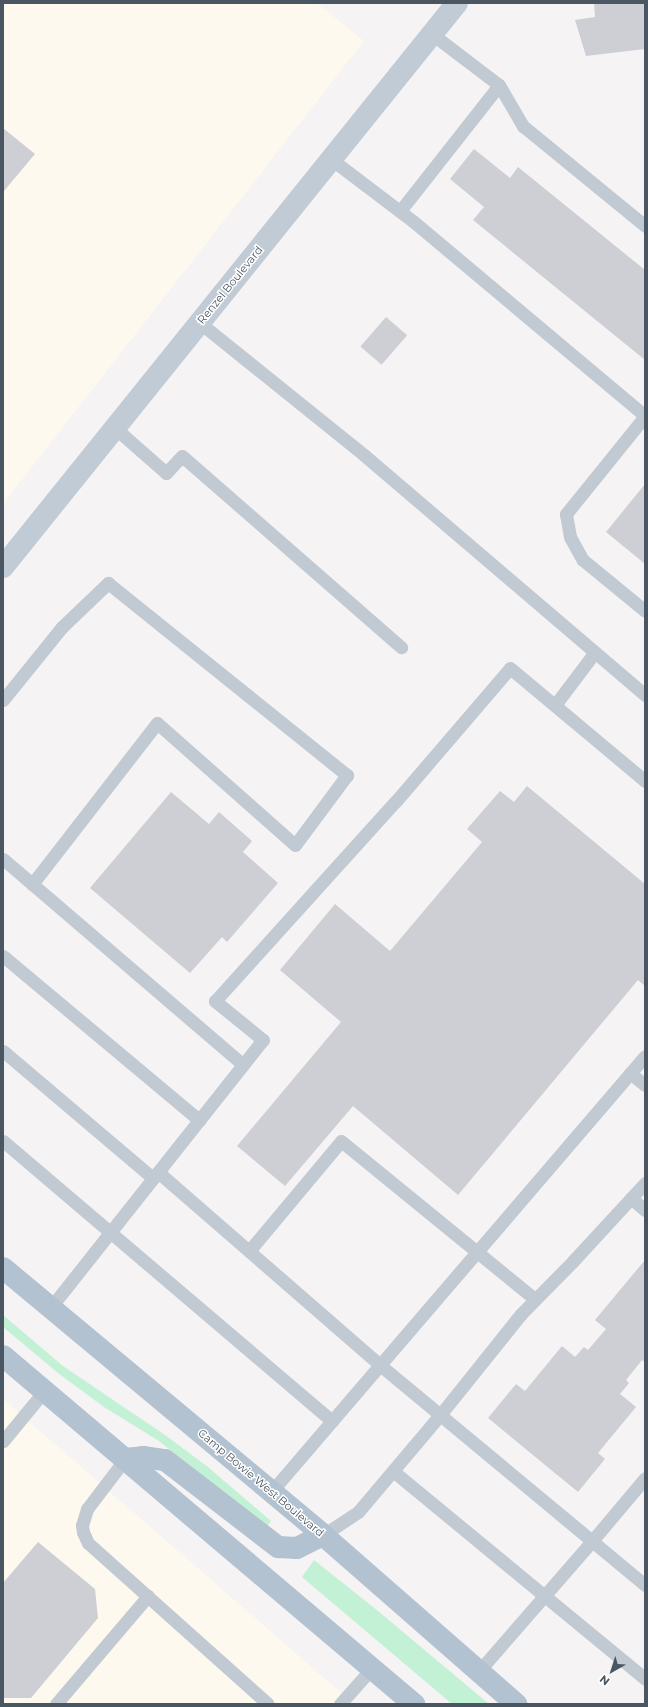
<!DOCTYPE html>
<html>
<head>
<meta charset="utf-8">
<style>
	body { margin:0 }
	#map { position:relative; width:648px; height:1707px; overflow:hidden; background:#f5f3f3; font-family:Montserrat,sans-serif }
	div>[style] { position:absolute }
	.commercial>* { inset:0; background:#fdf9ef }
	.green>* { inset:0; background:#c3f1d5 }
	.building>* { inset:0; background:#cdcfd5; transform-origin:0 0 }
	.lane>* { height:13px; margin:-6.5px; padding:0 6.5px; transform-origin:6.5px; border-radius:6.5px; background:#c1cad2 }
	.secondary>* { height:22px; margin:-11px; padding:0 11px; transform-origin:11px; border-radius:11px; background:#c1cbd6 }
	.primary>* { height:22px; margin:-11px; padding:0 11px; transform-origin:11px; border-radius:11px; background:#b3c2d1 }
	span { translate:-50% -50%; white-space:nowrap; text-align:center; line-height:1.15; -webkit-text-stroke:3px #fff; paint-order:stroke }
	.street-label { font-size:11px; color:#4a5661 }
	.frame { position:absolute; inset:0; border:4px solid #4a5661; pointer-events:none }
	.north { position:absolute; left:592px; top:1651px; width:40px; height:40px; -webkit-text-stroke:3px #fff; paint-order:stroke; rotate:219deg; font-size:11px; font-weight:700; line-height:16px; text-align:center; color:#4a5661 }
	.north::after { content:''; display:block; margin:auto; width:14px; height:18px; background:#4a5661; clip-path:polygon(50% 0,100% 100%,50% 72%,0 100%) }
</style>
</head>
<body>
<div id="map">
	<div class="commercial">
		<div style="clip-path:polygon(3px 3px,317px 3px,364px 41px,3px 504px)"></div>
		<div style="clip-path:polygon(3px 1399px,354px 1704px,3px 1704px)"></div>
	</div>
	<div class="green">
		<div style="clip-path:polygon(3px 1315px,63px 1366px,165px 1435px,208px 1467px,271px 1521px,267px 1527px,159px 1441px,104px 1407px,58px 1373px,3px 1327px)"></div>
		<div style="clip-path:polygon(314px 1560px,378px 1611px,489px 1704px,452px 1704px,302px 1577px)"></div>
	</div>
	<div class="building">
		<div style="clip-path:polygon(594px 3px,645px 3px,645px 49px,586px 56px,575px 20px,595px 17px)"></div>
		<div style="clip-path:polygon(3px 128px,35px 154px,4px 191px,3px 190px)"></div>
		<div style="clip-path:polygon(474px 149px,510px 178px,518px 167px,645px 270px,645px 360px,473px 220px,484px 207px,450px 179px)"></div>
		<div style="left:386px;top:317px;width:28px;height:39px;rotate:41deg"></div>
		<div style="clip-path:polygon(645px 484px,645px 564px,606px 532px)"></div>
		<div style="clip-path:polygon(527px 786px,645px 884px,645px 986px,638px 980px,458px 1195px,353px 1106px,285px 1186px,237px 1146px,341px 1022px,280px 970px,335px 904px,390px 951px,482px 842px,467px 829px,500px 791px,514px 802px)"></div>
		<div style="clip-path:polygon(171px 792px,209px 824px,219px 812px,252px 841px,243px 852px,278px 883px,227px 942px,222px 937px,190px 973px,90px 888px)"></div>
		<div style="clip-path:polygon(645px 1260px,645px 1362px,642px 1360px,626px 1380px,629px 1383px,620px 1394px,636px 1407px,598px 1453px,605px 1459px,578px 1492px,488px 1418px,516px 1384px,525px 1391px,562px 1346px,575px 1357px,584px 1347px,588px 1350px,606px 1329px,595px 1320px)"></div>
		<div style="clip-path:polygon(38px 1542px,95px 1589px,98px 1618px,31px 1698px,3px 1698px,3px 1583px)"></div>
	</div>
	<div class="lane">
		<div style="left:432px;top:34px;width:84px;rotate:37.3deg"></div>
		<div style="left:499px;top:85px;width:48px;rotate:59.7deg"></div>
		<div style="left:523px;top:126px;width:158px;rotate:39.3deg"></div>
		<div style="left:331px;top:159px;width:104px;rotate:37.2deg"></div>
		<div style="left:414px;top:222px;width:302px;rotate:40deg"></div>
		<div style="left:400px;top:211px;width:160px;rotate:-51.8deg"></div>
		<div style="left:200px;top:323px;width:211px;rotate:38.8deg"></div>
		<div style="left:364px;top:455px;width:370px;rotate:40.5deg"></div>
		<div style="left:645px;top:416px;width:126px;rotate:128.9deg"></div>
		<div style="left:566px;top:514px;width:23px;rotate:80deg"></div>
		<div style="left:570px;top:537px;width:26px;rotate:61deg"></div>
		<div style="left:583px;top:560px;width:80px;rotate:39.4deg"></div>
		<div style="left:115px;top:428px;width:68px;rotate:41.4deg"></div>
		<div style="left:166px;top:473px;width:23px;rotate:-47deg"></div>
		<div style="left:182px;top:456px;width:291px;rotate:41.1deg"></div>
		<div style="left:3px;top:700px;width:94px;rotate:-51.1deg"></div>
		<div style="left:62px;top:627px;width:64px;rotate:-43.7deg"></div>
		<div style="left:108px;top:583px;width:307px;rotate:38.8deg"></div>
		<div style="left:347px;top:775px;width:87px;rotate:126.6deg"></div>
		<div style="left:295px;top:845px;width:184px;rotate:-138.5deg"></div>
		<div style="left:157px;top:723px;width:204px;rotate:127.8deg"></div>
		<div style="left:555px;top:705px;width:66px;rotate:-53deg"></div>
		<div style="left:3px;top:859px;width:316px;rotate:40.6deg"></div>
		<div style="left:3px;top:956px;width:256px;rotate:39.9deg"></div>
		<div style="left:3px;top:1051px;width:197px;rotate:40.3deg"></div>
		<div style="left:630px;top:1073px;width:19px;rotate:39deg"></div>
		<div style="left:3px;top:1141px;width:432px;rotate:40.4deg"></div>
		<div style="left:158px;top:1172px;width:294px;rotate:41deg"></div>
		<div style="left:380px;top:1365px;width:276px;rotate:39.7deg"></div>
		<div style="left:592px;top:1541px;width:82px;rotate:-49.9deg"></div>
		<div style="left:631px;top:1198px;width:18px;rotate:41deg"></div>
		<div style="left:249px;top:1251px;width:143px;rotate:-50.1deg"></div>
		<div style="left:341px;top:1141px;width:250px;rotate:39.2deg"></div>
		<div style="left:51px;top:1307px;width:341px;rotate:-51.6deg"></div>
		<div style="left:263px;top:1040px;width:62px;rotate:-140.9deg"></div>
		<div style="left:215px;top:1001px;width:270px;rotate:-47.9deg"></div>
		<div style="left:396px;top:801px;width:175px;rotate:-49.4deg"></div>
		<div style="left:510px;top:668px;width:176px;rotate:39.9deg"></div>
		<div style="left:3px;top:1441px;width:65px;rotate:-50.6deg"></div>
		<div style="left:125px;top:1459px;width:63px;rotate:127.2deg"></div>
		<div style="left:87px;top:1509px;width:17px;rotate:107deg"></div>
		<div style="left:82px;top:1525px;width:7px;rotate:82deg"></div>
		<div style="left:83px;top:1532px;width:12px;rotate:66deg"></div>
		<div style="left:88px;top:1543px;width:241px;rotate:41.8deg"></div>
		<div style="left:393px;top:1471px;width:327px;rotate:39.5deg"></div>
		<div style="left:271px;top:1492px;width:574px;rotate:-49.38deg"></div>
		<div style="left:323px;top:1535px;width:42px;rotate:-33.3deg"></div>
		<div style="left:358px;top:1512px;width:127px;rotate:-49.8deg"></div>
		<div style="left:440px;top:1415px;width:129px;rotate:-51.3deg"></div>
		<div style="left:521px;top:1314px;width:74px;rotate:-45.5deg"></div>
		<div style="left:573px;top:1261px;width:106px;rotate:-47.3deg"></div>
		<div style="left:479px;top:1671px;width:172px;rotate:-49deg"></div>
		<div style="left:592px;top:1541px;width:69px;rotate:39.7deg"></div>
		<div style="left:56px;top:1704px;width:142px;rotate:-49.6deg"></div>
		<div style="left:340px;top:1704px;width:48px;rotate:-48.4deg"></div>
	</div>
	<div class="secondary">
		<div style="left:3px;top:567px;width:724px;rotate:-51.17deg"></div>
	</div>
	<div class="primary">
		<div style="left:3px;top:1268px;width:417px;rotate:39.8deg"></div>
		<div style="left:323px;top:1535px;width:257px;rotate:41.2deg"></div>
		<div style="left:3px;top:1356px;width:539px;rotate:40.26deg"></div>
		<div style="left:125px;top:1459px;width:18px;rotate:-6deg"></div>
		<div style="left:143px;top:1457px;width:22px;rotate:8deg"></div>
		<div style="left:165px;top:1460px;width:143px;rotate:37.6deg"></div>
		<div style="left:278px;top:1547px;width:19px;rotate:3deg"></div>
		<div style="left:297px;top:1548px;width:29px;rotate:-27deg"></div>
	</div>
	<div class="street-label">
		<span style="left:230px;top:285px;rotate:-51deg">Renzel Boulevard</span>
		<span style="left:261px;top:1483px;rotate:40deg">Camp Bowie West Boulevard</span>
	</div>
	<div class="frame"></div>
	<div class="north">N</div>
</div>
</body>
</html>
